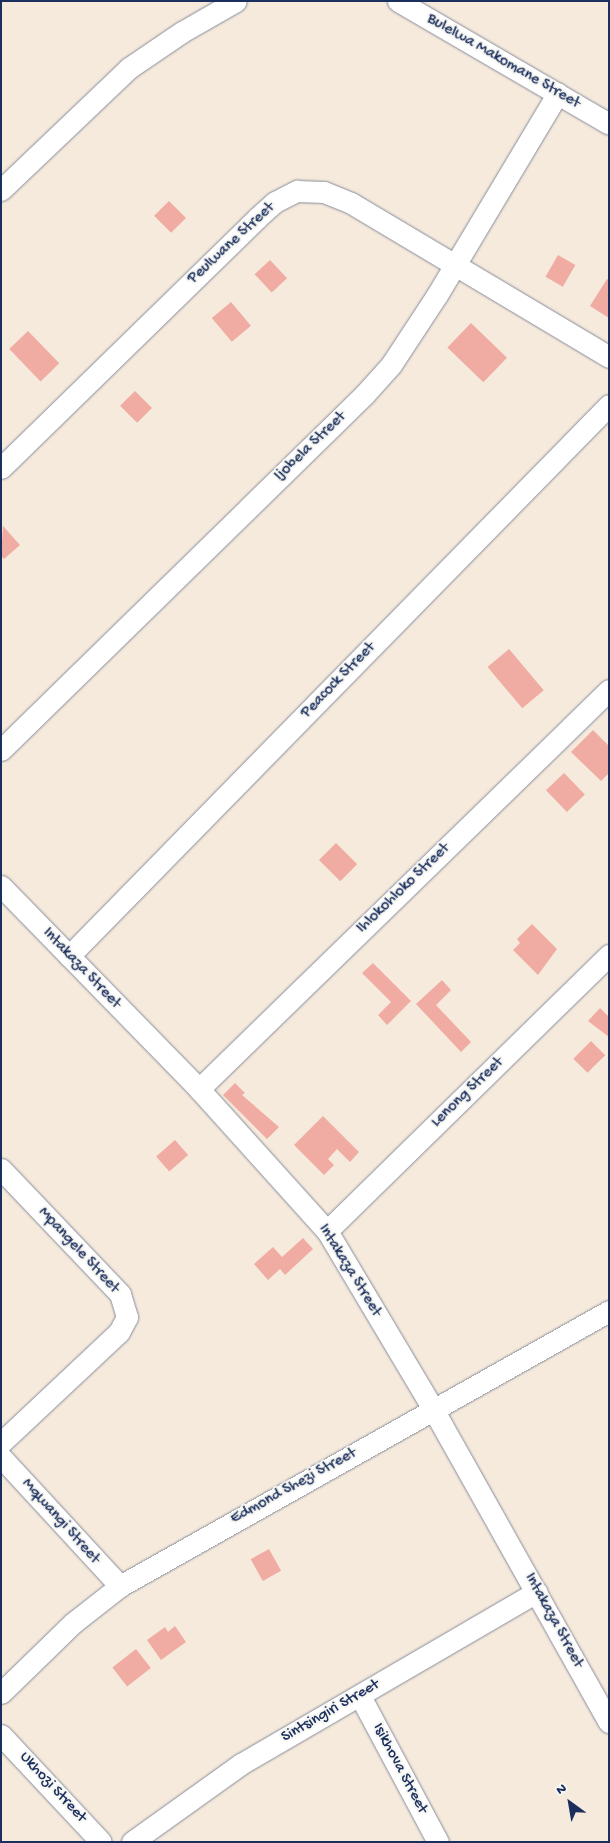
<!DOCTYPE html>
<html>
<head>
<meta charset="utf-8">
<style>
	body { margin:0 }
	#map { position:relative; width:610px; height:1843px; overflow:hidden; background:#f5eadb; font-family:"Gochi Hand",sans-serif }
	div>[style] { position:absolute }
	.building>* { inset:0; background:#f0aca3; transform-origin:0 0 }
	.roads { filter:drop-shadow(0 0 1px #888c9c) drop-shadow(0 0 1px #888c9c) }
	.street>* { height:21px; margin:-10.5px; padding:0 10.5px; transform-origin:10.5px; border-radius:10.5px; background:#fff }
	span { translate:-50% -50%; white-space:nowrap; text-align:center; line-height:1.15; -webkit-text-stroke:4px #f6f6f2; paint-order:stroke }
	.street-label { font-size:16px; color:#1b2f5e }
	.frame { position:absolute; inset:0; border:2px solid #1b2f5e; pointer-events:none }
	.north { position:absolute; left:545px; top:1778px; width:50px; height:50px; -webkit-text-stroke:4px #f6f6f2; paint-order:stroke; rotate:328deg; font-size:14px; font-weight:700; line-height:20px; text-align:center; color:#1b2f5e }
	.north::after { content:''; display:block; margin:auto; width:18px; height:22px; background:#1b2f5e; clip-path:polygon(50% 0,100% 100%,50% 72%,0 100%) }
</style>
</head>
<body>
<div id="map">
	<div class="building">
		<div style="left:169px;top:201px;width:24px;height:21px;rotate:45deg"></div>
		<div style="left:558px;top:255px;width:20px;height:25px;rotate:30deg"></div>
		<div style="left:270px;top:260px;width:25px;height:21px;rotate:47deg"></div>
		<div style="clip-path:polygon(607px 279px,609px 280px,609px 318px,590px 306px)"></div>
		<div style="left:231px;top:302px;width:31px;height:25px;rotate:50deg"></div>
		<div style="left:471px;top:323px;width:50px;height:34px;rotate:44deg"></div>
		<div style="left:28px;top:331px;width:45px;height:26px;rotate:46deg"></div>
		<div style="left:135px;top:391px;width:24px;height:21px;rotate:45deg"></div>
		<div style="clip-path:polygon(3px 526px,20px 545px,4px 559px,1px 556px)"></div>
		<div style="left:509px;top:649px;width:54px;height:28px;rotate:50deg"></div>
		<div style="clip-path:polygon(593px 730px,609px 746px,609px 773px,601px 781px,571px 752px)"></div>
		<div style="left:564px;top:773px;width:30px;height:25px;rotate:46deg"></div>
		<div style="left:336px;top:843px;width:30px;height:24px;rotate:45deg"></div>
		<div style="clip-path:polygon(532px 924px,557px 949px,538px 975px,513px 950px,520px 943px,517px 939px)"></div>
		<div style="clip-path:polygon(373px 963px,411px 1001px,387px 1025px,378px 1015px,391px 1002px,362px 973px)"></div>
		<div style="clip-path:polygon(442px 980px,451px 990px,436px 1005px,471px 1042px,461px 1052px,416px 1004px)"></div>
		<div style="clip-path:polygon(600px 1008px,609px 1017px,609px 1037px,588px 1021px)"></div>
		<div style="left:591px;top:1041px;width:20px;height:25px;rotate:45deg"></div>
		<div style="clip-path:polygon(235px 1083px,245px 1093px,242px 1095px,279px 1127px,267px 1139px,223px 1095px)"></div>
		<div style="clip-path:polygon(323px 1116px,359px 1152px,350px 1162px,337px 1149px,328px 1159px,334px 1165px,324px 1175px,294px 1145px)"></div>
		<div style="left:175px;top:1140px;width:20px;height:25px;rotate:49deg"></div>
		<div style="clip-path:polygon(303px 1238px,313px 1249px,285px 1275px,280px 1269px,268px 1280px,254px 1264px,273px 1247px,282px 1257px)"></div>
		<div style="left:269px;top:1549px;width:25px;height:21px;rotate:61deg"></div>
		<div style="clip-path:polygon(175px 1626px,186px 1642px,161px 1660px,147px 1640px,165px 1627px,168px 1632px)"></div>
		<div style="left:136px;top:1649px;width:24px;height:30px;rotate:52deg"></div>
	</div>
	<div class="roads">
		<div class="street">
			<div style="left:398px;top:1px;width:244px;rotate:30.2deg"></div>
			<div style="left:1px;top:190px;width:177px;rotate:-43.6deg"></div>
			<div style="left:129px;top:68px;width:64px;rotate:-34.2deg"></div>
			<div style="left:182px;top:32px;width:62px;rotate:-29.9deg"></div>
			<div style="left:1px;top:468px;width:358px;rotate:-44.3deg"></div>
			<div style="left:257px;top:218px;width:24px;rotate:-42deg"></div>
			<div style="left:275px;top:202px;width:25px;rotate:-27deg"></div>
			<div style="left:297px;top:191px;width:27px;rotate:2deg"></div>
			<div style="left:324px;top:192px;width:29px;rotate:22deg"></div>
			<div style="left:351px;top:203px;width:300px;rotate:30.8deg"></div>
			<div style="left:1px;top:750px;width:508px;rotate:-44.36deg"></div>
			<div style="left:364px;top:395px;width:40px;rotate:-48deg"></div>
			<div style="left:391px;top:365px;width:84px;rotate:-56.7deg"></div>
			<div style="left:437px;top:295px;width:235px;rotate:-59.1deg"></div>
			<div style="left:1px;top:886px;width:284px;rotate:45.7deg"></div>
			<div style="left:199px;top:1089px;width:191px;rotate:48deg"></div>
			<div style="left:327px;top:1231px;width:207px;rotate:59.2deg"></div>
			<div style="left:433px;top:1409px;width:359px;rotate:60.7deg"></div>
			<div style="left:69px;top:956px;width:771px;rotate:-45.58deg"></div>
			<div style="left:199px;top:1089px;width:572px;rotate:-44.22deg"></div>
			<div style="left:1px;top:1169px;width:173px;rotate:46.4deg"></div>
			<div style="left:120px;top:1294px;width:24px;rotate:73deg"></div>
			<div style="left:127px;top:1317px;width:17px;rotate:118deg"></div>
			<div style="left:119px;top:1332px;width:162px;rotate:136.8deg"></div>
			<div style="left:327px;top:1231px;width:395px;rotate:-44.4deg"></div>
			<div style="left:1px;top:1457px;width:176px;rotate:47.3deg"></div>
			<div style="left:1px;top:1693px;width:100px;rotate:-44.2deg"></div>
			<div style="left:73px;top:1623px;width:60px;rotate:-38.2deg"></div>
			<div style="left:120px;top:1586px;width:561px;rotate:-29.35deg"></div>
			<div style="left:360px;top:1696px;width:166px;rotate:61.9deg"></div>
			<div style="left:1px;top:1735px;width:146px;rotate:46.9deg"></div>
			<div style="left:132px;top:1842px;width:134px;rotate:-35.6deg"></div>
			<div style="left:241px;top:1764px;width:342px;rotate:-30.2deg"></div>
		</div>
	</div>
	<div class="street-label">
		<span style="left:503px;top:62px;rotate:30deg">Bulelwa Makomane Street</span>
		<span style="left:232px;top:244px;rotate:-43deg">Peulwane Street</span>
		<span style="left:311px;top:447px;rotate:-44deg">Ijobela Street</span>
		<span style="left:339px;top:681px;rotate:-46deg">Peacock Street</span>
		<span style="left:404px;top:889px;rotate:-44deg">Ihlokohloko Street</span>
		<span style="left:81px;top:969px;rotate:46deg">Intakaza Street</span>
		<span style="left:468px;top:1093px;rotate:-44deg">Lenong Street</span>
		<span style="left:78px;top:1251px;rotate:47deg">Mpangele Street</span>
		<span style="left:349px;top:1271px;rotate:58deg">Intakaza Street</span>
		<span style="left:294px;top:1487px;rotate:-29deg">Edmond Shezi Street</span>
		<span style="left:60px;top:1522px;rotate:48deg">Mqwangi Street</span>
		<span style="left:553px;top:1621px;rotate:61deg">Intakaza Street</span>
		<span style="left:331px;top:1712px;rotate:-30deg">Sintsingiri Street</span>
		<span style="left:399px;top:1769px;rotate:62deg">Isikhova Street</span>
		<span style="left:52px;top:1788px;rotate:47deg">Ukhozi Street</span>
	</div>
	<div class="frame"></div>
	<div class="north">N</div>
</div>
</body>
</html>
